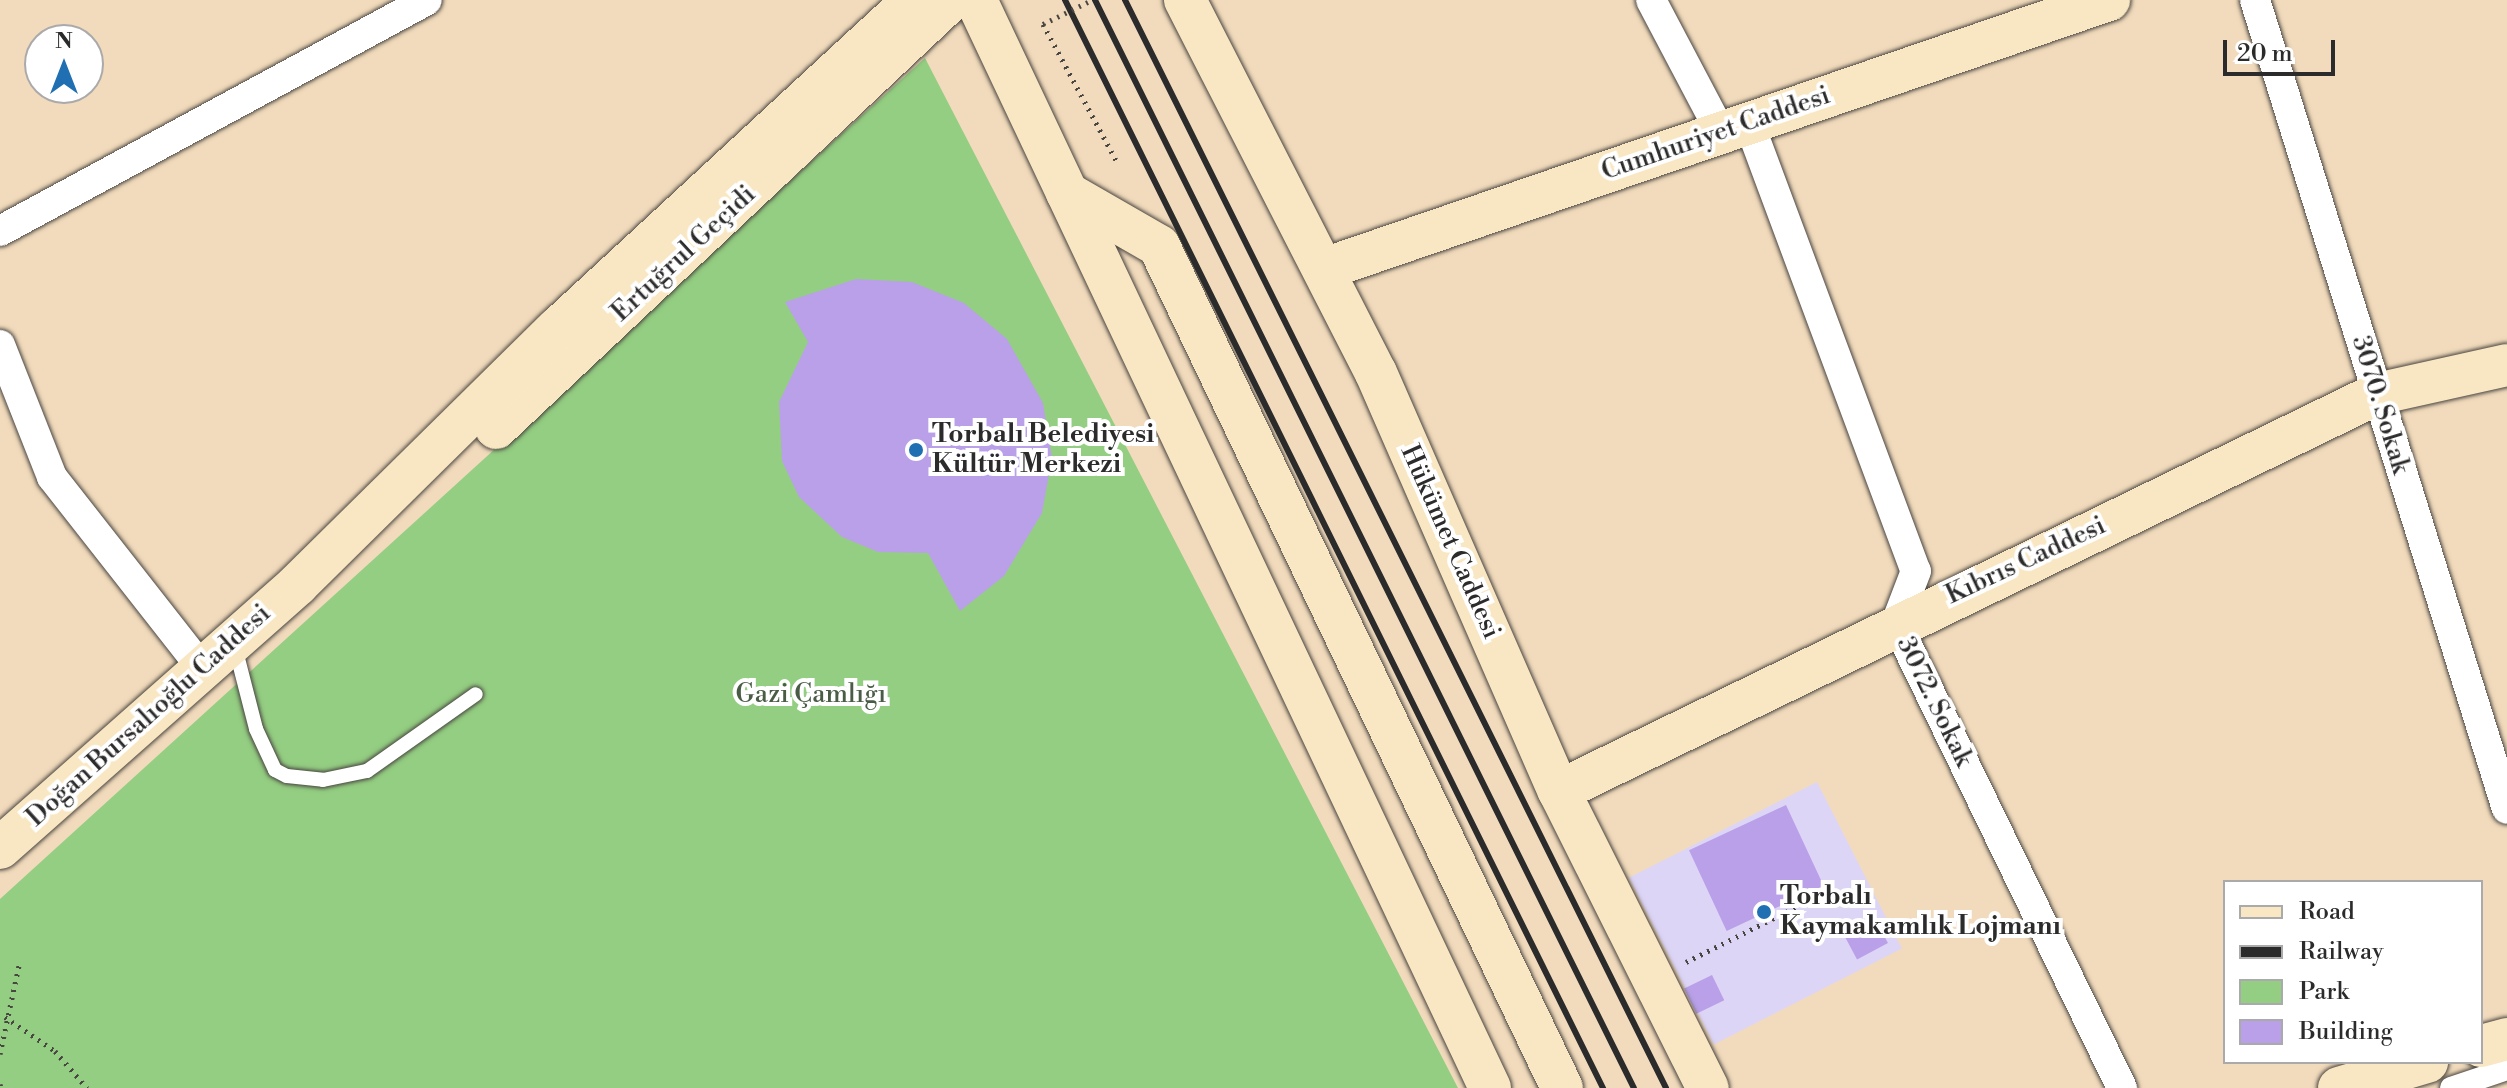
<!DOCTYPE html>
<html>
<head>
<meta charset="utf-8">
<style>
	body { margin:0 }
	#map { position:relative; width:2507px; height:1088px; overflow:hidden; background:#f2dbbc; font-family:"Libre Bodoni",serif }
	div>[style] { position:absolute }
	.built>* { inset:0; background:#ddd5f6; transform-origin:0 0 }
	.green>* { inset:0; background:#94ce82 }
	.building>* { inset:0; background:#b9a0e8; transform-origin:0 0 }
	.path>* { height:5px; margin-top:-2.5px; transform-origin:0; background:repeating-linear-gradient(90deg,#494541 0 2px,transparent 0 8px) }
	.roads { filter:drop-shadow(0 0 2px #494541) drop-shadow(0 0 2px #494541) }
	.service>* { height:14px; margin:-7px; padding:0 7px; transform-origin:7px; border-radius:7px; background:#fff }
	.pedestrian>* { height:22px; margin:-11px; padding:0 11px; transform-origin:11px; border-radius:11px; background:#fff }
	.minor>* { height:30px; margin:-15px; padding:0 15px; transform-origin:15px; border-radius:15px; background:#fff }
	.secondary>* { height:42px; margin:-21px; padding:0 21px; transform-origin:21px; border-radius:21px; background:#f9e7c3 }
	.rail>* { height:6px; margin:-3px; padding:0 3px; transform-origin:3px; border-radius:3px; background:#2b2b2b }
	.path-bridge>* { height:5px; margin-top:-2.5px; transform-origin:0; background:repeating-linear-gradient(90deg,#494541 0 2px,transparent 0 8px) }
	.dots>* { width:22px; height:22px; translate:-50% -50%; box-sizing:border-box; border:4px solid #fff; border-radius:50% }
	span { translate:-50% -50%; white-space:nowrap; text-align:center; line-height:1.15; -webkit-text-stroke:8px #fff; paint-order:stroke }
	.street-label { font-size:26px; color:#2b2b2b }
	.poi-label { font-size:26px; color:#2b2b2b; font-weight:700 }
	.left { translate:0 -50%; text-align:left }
	.park-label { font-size:26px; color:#4a5c45 }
	.legend { position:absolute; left:2223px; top:880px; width:260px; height:184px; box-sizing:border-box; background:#fff; border:2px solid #aaa; margin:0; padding:10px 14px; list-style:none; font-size:24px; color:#2b2b2b }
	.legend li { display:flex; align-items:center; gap:16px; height:40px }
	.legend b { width:40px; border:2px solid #aaa }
	.north { position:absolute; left:24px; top:24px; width:80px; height:80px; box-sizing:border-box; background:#fff; border:2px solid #aaa; border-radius:50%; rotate:0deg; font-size:22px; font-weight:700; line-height:32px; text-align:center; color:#2b2b2b }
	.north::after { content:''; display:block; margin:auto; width:28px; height:36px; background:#1f6fb2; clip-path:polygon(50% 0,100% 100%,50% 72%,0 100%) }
	.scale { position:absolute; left:2223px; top:40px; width:112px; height:36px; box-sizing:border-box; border:4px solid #2b2b2b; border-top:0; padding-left:10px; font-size:24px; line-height:28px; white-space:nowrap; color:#2b2b2b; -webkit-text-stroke:6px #fff; paint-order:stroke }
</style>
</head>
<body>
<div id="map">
	<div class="built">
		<div style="left:1817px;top:782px;width:187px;height:211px;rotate:63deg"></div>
	</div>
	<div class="green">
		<div style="clip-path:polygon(925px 58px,1458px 1088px,0 1088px,0 899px)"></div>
	</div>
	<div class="building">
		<div style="clip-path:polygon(856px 279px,912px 282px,964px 303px,1007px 339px,1043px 403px,1052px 458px,1042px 513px,1004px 576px,960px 611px,928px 553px,878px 552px,842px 537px,799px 497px,782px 461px,779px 402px,808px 342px,785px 302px)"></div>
		<div style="left:1786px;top:805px;width:89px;height:107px;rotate:65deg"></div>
		<div style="left:1872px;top:913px;width:34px;height:35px;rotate:62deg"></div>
		<div style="left:1712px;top:975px;width:28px;height:31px;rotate:64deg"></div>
	</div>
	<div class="path">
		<div style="left:1043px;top:24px;width:157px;rotate:61.8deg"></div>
		<div style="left:1686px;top:962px;width:130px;rotate:-26.6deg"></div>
		<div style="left:5px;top:1017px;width:60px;rotate:34.2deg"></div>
		<div style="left:55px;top:1051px;width:49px;rotate:49.1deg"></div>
		<div style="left:0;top:1054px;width:95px;rotate:-77.9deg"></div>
		<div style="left:0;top:1084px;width:4px;rotate:76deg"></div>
	</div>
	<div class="roads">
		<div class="service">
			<div style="left:235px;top:647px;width:85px;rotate:75.6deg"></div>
			<div style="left:256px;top:729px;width:45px;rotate:65.1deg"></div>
			<div style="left:275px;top:770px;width:13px;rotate:27deg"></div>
			<div style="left:287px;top:776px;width:36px;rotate:6deg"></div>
			<div style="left:323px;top:780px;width:45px;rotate:-11.6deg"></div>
			<div style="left:367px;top:771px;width:133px;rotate:-35.2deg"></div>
		</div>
		<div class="pedestrian">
			<div style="left:2451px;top:1088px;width:59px;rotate:-18.7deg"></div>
		</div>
		<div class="minor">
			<div style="left:1651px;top:0;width:150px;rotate:62.2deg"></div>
			<div style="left:2255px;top:0;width:847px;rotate:72.7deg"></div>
			<div style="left:1749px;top:123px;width:478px;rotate:69.6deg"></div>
			<div style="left:1916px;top:571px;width:56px;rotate:111deg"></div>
			<div style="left:1896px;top:623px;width:517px;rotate:64.08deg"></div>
			<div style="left:0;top:231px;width:485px;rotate:-28.4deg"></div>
			<div style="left:0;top:345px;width:142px;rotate:68.5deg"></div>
			<div style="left:52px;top:477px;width:240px;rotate:51.9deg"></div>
		</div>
		<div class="secondary">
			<div style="left:976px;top:0;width:1203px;rotate:64.71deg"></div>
			<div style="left:1185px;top:0;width:419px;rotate:62.9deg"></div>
			<div style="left:1376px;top:373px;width:456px;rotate:66.4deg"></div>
			<div style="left:1559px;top:791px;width:332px;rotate:63.4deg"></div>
			<div style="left:1067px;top:193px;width:106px;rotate:29.9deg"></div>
			<div style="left:1159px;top:246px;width:933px;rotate:64.42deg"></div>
			<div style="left:1324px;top:269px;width:830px;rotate:-18.92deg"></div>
			<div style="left:496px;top:428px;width:625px;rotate:-43.25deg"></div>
			<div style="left:1559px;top:791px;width:909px;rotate:-25.89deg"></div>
			<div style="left:2377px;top:394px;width:133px;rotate:-12.6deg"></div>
			<div style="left:0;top:848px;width:398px;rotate:-41.5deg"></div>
			<div style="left:298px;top:584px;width:363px;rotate:-44.6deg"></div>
			<div style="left:557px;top:329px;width:485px;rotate:-42.7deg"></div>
			<div style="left:2481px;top:1046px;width:27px;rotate:-15deg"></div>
			<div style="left:2339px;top:1088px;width:92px;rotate:-16.5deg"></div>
		</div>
	</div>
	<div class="rail">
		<div style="left:1065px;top:0;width:1214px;rotate:63.69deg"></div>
		<div style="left:1095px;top:0;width:1214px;rotate:63.65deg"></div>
		<div style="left:1125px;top:0;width:1215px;rotate:63.56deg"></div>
	</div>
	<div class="path-bridge">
		<div style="left:1043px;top:24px;width:55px;rotate:-26.1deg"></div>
	</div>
	<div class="dots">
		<div style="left:916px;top:450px;background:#1f6fb2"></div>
		<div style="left:1764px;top:912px;background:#1f6fb2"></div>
	</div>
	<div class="street-label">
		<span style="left:1716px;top:134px;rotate:-19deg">Cumhuriyet Caddesi</span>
		<span style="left:684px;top:254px;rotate:-43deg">Ertuğrul Geçidi</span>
		<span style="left:2380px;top:405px;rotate:73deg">3070. Sokak</span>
		<span style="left:1450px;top:542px;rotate:66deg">Hükümet Caddesi</span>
		<span style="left:2026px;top:561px;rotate:-25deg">Kıbrıs Caddesi</span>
		<span style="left:1934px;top:702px;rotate:64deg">3072. Sokak</span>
		<span style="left:149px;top:716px;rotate:-42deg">Doğan Bursalıoğlu Caddesi</span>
	</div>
	<div class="poi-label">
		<span class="left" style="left:932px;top:450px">Torbalı Belediyesi<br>Kültür Merkezi</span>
		<span class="left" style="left:1780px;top:912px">Torbalı<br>Kaymakamlık Lojmanı</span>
	</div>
	<div class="park-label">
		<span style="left:811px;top:695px">Gazi Çamlığı</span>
	</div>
	<ul class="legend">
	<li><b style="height:10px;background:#f9e7c3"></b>Road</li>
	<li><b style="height:10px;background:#2b2b2b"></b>Railway</li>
	<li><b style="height:22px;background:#94ce82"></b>Park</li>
	<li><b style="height:22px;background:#b9a0e8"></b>Building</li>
	</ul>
	<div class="north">N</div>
	<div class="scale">20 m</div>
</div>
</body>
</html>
